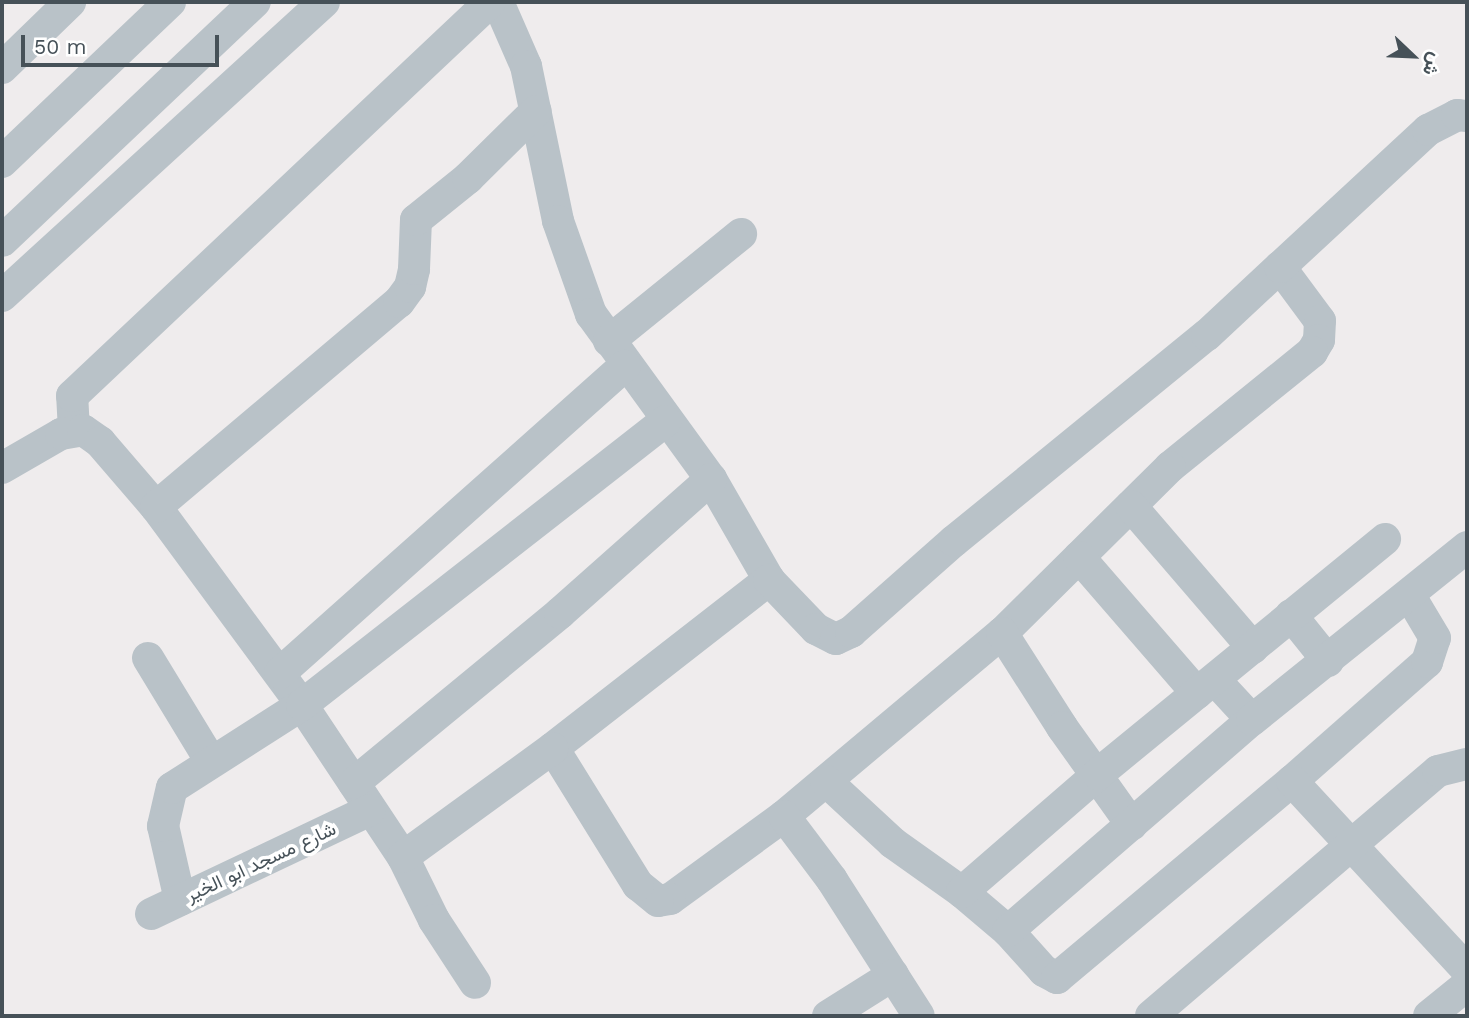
<!DOCTYPE html>
<html>
<head>
<meta charset="utf-8">
<style>
	body { margin:0 }
	#map { position:relative; width:1469px; height:1018px; overflow:hidden; background:#efeced; font-family:"Work Sans",Vazirmatn,sans-serif }
	div>[style] { position:absolute }
	.minor>* { height:32px; margin:-16px; padding:0 16px; transform-origin:16px; border-radius:16px; background:#b9c2c8 }
	span { translate:-50% -50%; white-space:nowrap; text-align:center; line-height:1.15; -webkit-text-stroke:7px #fff; paint-order:stroke }
	.street-label { font-size:19px; color:#465158 }
	.frame { position:absolute; inset:0; border:4px solid #465158; pointer-events:none }
	.north { position:absolute; left:1378px; top:21px; width:70px; height:70px; -webkit-text-stroke:5px #fff; paint-order:stroke; rotate:113deg; font-size:19px; font-weight:700; line-height:28px; text-align:center; color:#465158 }
	.north::after { content:''; display:block; margin:auto; width:24px; height:32px; background:#465158; clip-path:polygon(50% 0,100% 100%,50% 72%,0 100%) }
	.scale { position:absolute; left:21px; top:35px; width:198px; height:32px; box-sizing:border-box; border:4px solid #465158; border-top:0; padding-left:9px; font-size:21px; line-height:24px; white-space:nowrap; color:#465158; -webkit-text-stroke:5px #fff; paint-order:stroke }
</style>
</head>
<body>
<div id="map">
	<div class="minor">
		<div style="left:498px;top:2px;width:70px;rotate:66.4deg"></div>
		<div style="left:526px;top:66px;width:158px;rotate:78.3deg"></div>
		<div style="left:558px;top:221px;width:99px;rotate:70.5deg"></div>
		<div style="left:591px;top:314px;width:204px;rotate:54deg"></div>
		<div style="left:711px;top:479px;width:116px;rotate:60.1deg"></div>
		<div style="left:2px;top:68px;width:95px;rotate:-44.1deg"></div>
		<div style="left:2px;top:162px;width:232px;rotate:-43.6deg"></div>
		<div style="left:2px;top:241px;width:348px;rotate:-43.4deg"></div>
		<div style="left:1280px;top:267px;width:67px;rotate:53.5deg"></div>
		<div style="left:1320px;top:321px;width:19px;rotate:93deg"></div>
		<div style="left:1319px;top:340px;width:14px;rotate:120deg"></div>
		<div style="left:1312px;top:352px;width:183px;rotate:141deg"></div>
		<div style="left:1170px;top:467px;width:236px;rotate:135.3deg"></div>
		<div style="left:1002px;top:633px;width:285px;rotate:140deg"></div>
		<div style="left:784px;top:816px;width:141px;rotate:143.9deg"></div>
		<div style="left:670px;top:899px;width:12px;rotate:171deg"></div>
		<div style="left:658px;top:901px;width:26px;rotate:-141deg"></div>
		<div style="left:638px;top:885px;width:161px;rotate:-121.8deg"></div>
		<div style="left:553px;top:748px;width:274px;rotate:-37.9deg"></div>
		<div style="left:769px;top:580px;width:68px;rotate:46.2deg"></div>
		<div style="left:816px;top:629px;width:22px;rotate:27deg"></div>
		<div style="left:836px;top:639px;width:17px;rotate:-25deg"></div>
		<div style="left:851px;top:632px;width:137px;rotate:-41.5deg"></div>
		<div style="left:954px;top:541px;width:326px;rotate:-39.2deg"></div>
		<div style="left:1207px;top:335px;width:100px;rotate:-43deg"></div>
		<div style="left:1280px;top:267px;width:202px;rotate:-42.8deg"></div>
		<div style="left:1428px;top:130px;width:33px;rotate:-27deg"></div>
		<div style="left:1457px;top:115px;width:10px;rotate:6deg"></div>
		<div style="left:2px;top:296px;width:436px;rotate:-42.4deg"></div>
		<div style="left:609px;top:341px;width:170px;rotate:-39deg"></div>
		<div style="left:74px;top:431px;width:35px;rotate:-93deg"></div>
		<div style="left:72px;top:396px;width:574px;rotate:-43.31deg"></div>
		<div style="left:2px;top:468px;width:68px;rotate:-30deg"></div>
		<div style="left:61px;top:434px;width:22px;rotate:-10deg"></div>
		<div style="left:83px;top:430px;width:21px;rotate:35deg"></div>
		<div style="left:100px;top:442px;width:86px;rotate:49.3deg"></div>
		<div style="left:156px;top:507px;width:246px;rotate:53.6deg"></div>
		<div style="left:302px;top:705px;width:182px;rotate:56.4deg"></div>
		<div style="left:403px;top:857px;width:70px;rotate:63.8deg"></div>
		<div style="left:434px;top:920px;width:75px;rotate:56.9deg"></div>
		<div style="left:1131px;top:506px;width:187px;rotate:49.3deg"></div>
		<div style="left:156px;top:507px;width:318px;rotate:-40.2deg"></div>
		<div style="left:399px;top:302px;width:19px;rotate:-54deg"></div>
		<div style="left:410px;top:287px;width:18px;rotate:-77deg"></div>
		<div style="left:414px;top:269px;width:49px;rotate:-87.7deg"></div>
		<div style="left:416px;top:220px;width:67px;rotate:-38.9deg"></div>
		<div style="left:468px;top:178px;width:95px;rotate:-44.6deg"></div>
		<div style="left:1079px;top:557px;width:180px;rotate:49.1deg"></div>
		<div style="left:1291px;top:615px;width:59px;rotate:51.2deg"></div>
		<div style="left:1002px;top:633px;width:112px;rotate:57.4deg"></div>
		<div style="left:1062px;top:727px;width:120px;rotate:54.5deg"></div>
		<div style="left:148px;top:658px;width:119px;rotate:58.7deg"></div>
		<div style="left:280px;top:673px;width:462px;rotate:-41.7deg"></div>
		<div style="left:1215px;top:680px;width:54px;rotate:47.2deg"></div>
		<div style="left:826px;top:781px;width:91px;rotate:42.8deg"></div>
		<div style="left:893px;top:843px;width:85px;rotate:35.4deg"></div>
		<div style="left:962px;top:892px;width:60px;rotate:40.3deg"></div>
		<div style="left:1008px;top:931px;width:54px;rotate:48deg"></div>
		<div style="left:1044px;top:971px;width:15px;rotate:28deg"></div>
		<div style="left:1057px;top:978px;width:307px;rotate:-40deg"></div>
		<div style="left:1292px;top:781px;width:180px;rotate:-41.4deg"></div>
		<div style="left:1427px;top:662px;width:25px;rotate:-72deg"></div>
		<div style="left:1435px;top:638px;width:49px;rotate:-120.8deg"></div>
		<div style="left:1292px;top:781px;width:258px;rotate:47.2deg"></div>
		<div style="left:354px;top:783px;width:267px;rotate:-39.5deg"></div>
		<div style="left:560px;top:613px;width:202px;rotate:-41.6deg"></div>
		<div style="left:784px;top:816px;width:80px;rotate:53.1deg"></div>
		<div style="left:832px;top:880px;width:161px;rotate:57.4deg"></div>
		<div style="left:403px;top:857px;width:185px;rotate:-36deg"></div>
		<div style="left:962px;top:892px;width:180px;rotate:-40.9deg"></div>
		<div style="left:1098px;top:774px;width:371px;rotate:-39.3deg"></div>
		<div style="left:180px;top:900px;width:76px;rotate:-102.9deg"></div>
		<div style="left:163px;top:826px;width:39px;rotate:-77deg"></div>
		<div style="left:172px;top:788px;width:154px;rotate:-32.6deg"></div>
		<div style="left:302px;top:705px;width:461px;rotate:-38deg"></div>
		<div style="left:151px;top:914px;width:242px;rotate:-25.4deg"></div>
		<div style="left:1008px;top:931px;width:323px;rotate:-40.9deg"></div>
		<div style="left:1252px;top:720px;width:276px;rotate:-38.8deg"></div>
		<div style="left:828px;top:1016px;width:77px;rotate:-32.2deg"></div>
		<div style="left:1151px;top:1016px;width:377px;rotate:-40.5deg"></div>
		<div style="left:1438px;top:771px;width:30px;rotate:-14deg"></div>
		<div style="left:1429px;top:1016px;width:49px;rotate:-39.2deg"></div>
	</div>
	<div class="street-label">
		<span style="left:261px;top:862px;rotate:-25deg">شارع مسجد ابو الخير</span>
	</div>
	<div class="frame"></div>
	<div class="north">ش</div>
	<div class="scale">50 m</div>
</div>
</body>
</html>
